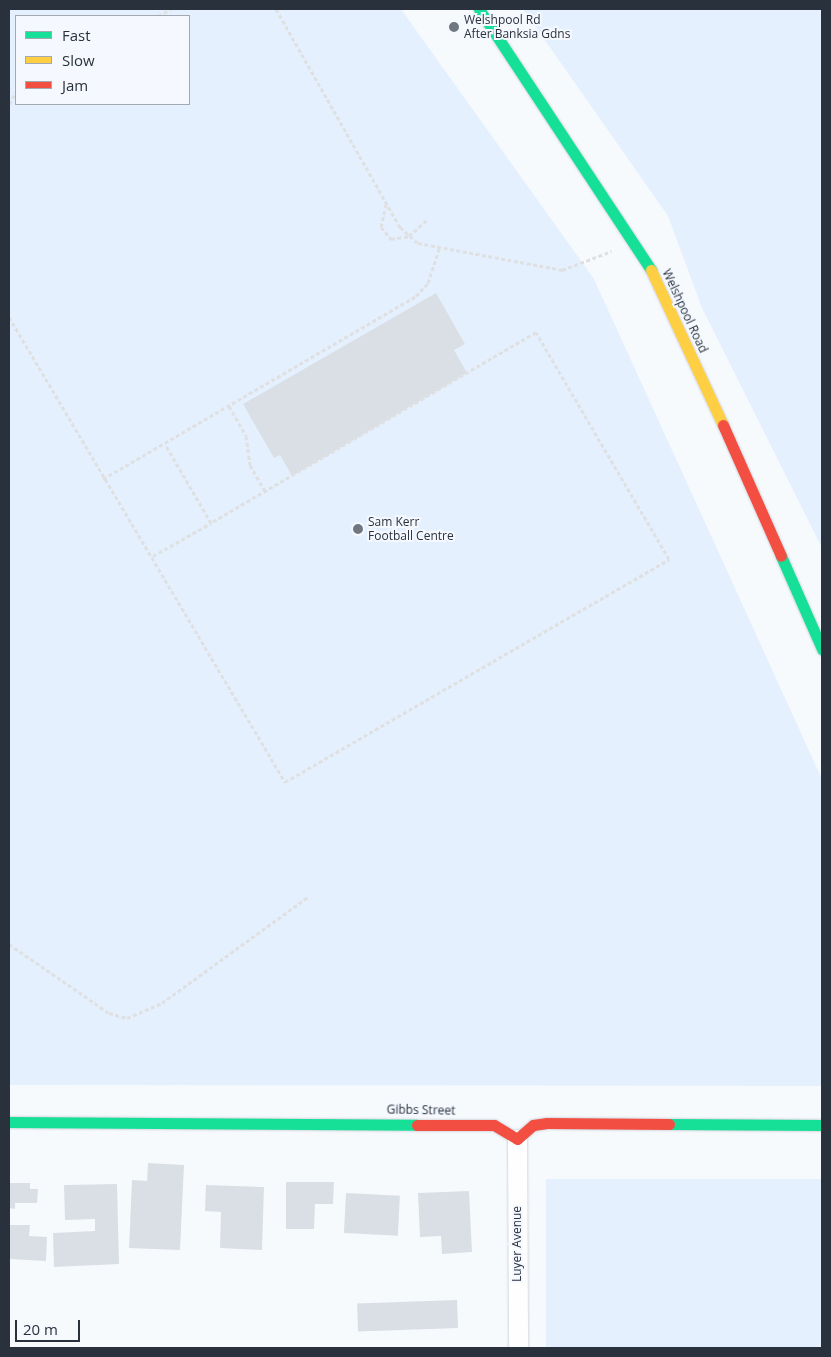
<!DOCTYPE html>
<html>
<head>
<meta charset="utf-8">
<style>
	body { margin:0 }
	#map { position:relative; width:831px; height:1357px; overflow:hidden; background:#f7fafd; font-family:"Open Sans",sans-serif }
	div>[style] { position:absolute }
	.green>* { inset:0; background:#e5f0fe; transform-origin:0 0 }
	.building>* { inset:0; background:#dadfe6; transform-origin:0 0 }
	.path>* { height:3px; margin-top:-1.5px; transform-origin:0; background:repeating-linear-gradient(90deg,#dfe0e2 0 4px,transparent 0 6.5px) }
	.roads { filter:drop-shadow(0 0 1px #d1d6dd) drop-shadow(0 0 1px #d1d6dd) }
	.street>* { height:19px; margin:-9.5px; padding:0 9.5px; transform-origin:9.5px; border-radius:9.5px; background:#fefeff }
	.fast>* { height:11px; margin:-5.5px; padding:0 5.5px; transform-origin:5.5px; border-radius:5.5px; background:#16e098 }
	.slow>* { height:11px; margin:-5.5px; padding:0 5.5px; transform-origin:5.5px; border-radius:5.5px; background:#ffcf43 }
	.jam>* { height:11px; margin:-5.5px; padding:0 5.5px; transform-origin:5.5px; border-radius:5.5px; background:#f24e42 }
	.dots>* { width:14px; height:14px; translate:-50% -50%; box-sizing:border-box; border:2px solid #f5f9ff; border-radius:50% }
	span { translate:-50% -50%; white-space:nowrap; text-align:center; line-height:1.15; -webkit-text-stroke:4px #f5f9ff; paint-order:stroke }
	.poi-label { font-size:12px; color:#29313c }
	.left { translate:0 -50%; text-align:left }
	.street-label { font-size:12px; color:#29313c }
	.frame { position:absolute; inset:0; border:10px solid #29313c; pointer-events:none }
	.legend { position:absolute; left:15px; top:15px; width:175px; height:90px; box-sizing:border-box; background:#f5f9ff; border:1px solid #a3a9b1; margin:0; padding:6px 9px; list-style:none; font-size:15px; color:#29313c }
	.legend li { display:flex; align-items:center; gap:10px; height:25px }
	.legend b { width:25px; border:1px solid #a3a9b1 }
	.scale { position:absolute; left:15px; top:1320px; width:65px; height:22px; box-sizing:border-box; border:2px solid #29313c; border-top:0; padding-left:6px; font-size:15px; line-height:18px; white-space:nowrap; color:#29313c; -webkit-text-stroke:4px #f5f9ff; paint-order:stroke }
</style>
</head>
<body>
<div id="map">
	<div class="green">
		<div style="clip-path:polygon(evenodd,9px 9px,401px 9px,594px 279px,822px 779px,822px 1086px,9px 1085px,9px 9px,16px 16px,189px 16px,189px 104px,16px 104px,16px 16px)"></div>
		<div style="clip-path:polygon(523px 9px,822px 9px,822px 548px,702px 308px,668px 216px)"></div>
		<div style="left:822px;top:1179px;width:169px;height:276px;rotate:90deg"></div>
	</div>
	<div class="building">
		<div style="clip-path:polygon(436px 293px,465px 344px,454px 350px,467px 373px,292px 476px,280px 455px,274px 458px,243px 404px)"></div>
		<div style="clip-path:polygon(148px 1163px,184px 1165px,180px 1250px,129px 1248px,132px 1180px,147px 1181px)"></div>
		<div style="clip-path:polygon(286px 1182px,334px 1182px,333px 1204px,315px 1204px,314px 1229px,286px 1229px)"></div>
		<div style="clip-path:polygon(9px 1183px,30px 1183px,30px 1189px,38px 1189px,37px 1203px,15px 1203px,15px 1209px,9px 1208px)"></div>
		<div style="clip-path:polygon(117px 1184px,119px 1264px,54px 1267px,53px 1233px,95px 1231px,95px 1219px,65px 1220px,64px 1185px)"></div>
		<div style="clip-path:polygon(206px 1185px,264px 1187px,262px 1250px,220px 1248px,221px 1212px,205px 1211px)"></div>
		<div style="clip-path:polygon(469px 1191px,472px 1252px,442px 1254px,441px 1236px,420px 1237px,418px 1193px)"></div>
		<div style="left:346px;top:1193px;width:54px;height:40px;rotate:3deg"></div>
		<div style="clip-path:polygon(9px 1225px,30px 1225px,29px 1236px,47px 1237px,46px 1261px,9px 1259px)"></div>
		<div style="left:457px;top:1300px;width:28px;height:100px;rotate:88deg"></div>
	</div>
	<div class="path">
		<div style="left:276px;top:9px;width:251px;rotate:60.4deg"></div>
		<div style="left:400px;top:227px;width:24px;rotate:42deg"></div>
		<div style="left:418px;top:243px;width:147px;rotate:10.6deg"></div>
		<div style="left:562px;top:270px;width:53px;rotate:-20.8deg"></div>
		<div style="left:158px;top:16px;width:15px;rotate:-28deg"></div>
		<div style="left:9px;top:104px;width:14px;rotate:-60deg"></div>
		<div style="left:386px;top:204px;width:24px;rotate:102deg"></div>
		<div style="left:381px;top:227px;width:16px;rotate:50deg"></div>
		<div style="left:391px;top:239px;width:18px;rotate:-9deg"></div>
		<div style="left:409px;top:236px;width:25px;rotate:-42deg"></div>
		<div style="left:9px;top:317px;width:541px;rotate:59.31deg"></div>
		<div style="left:285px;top:782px;width:444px;rotate:-30.1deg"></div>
		<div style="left:669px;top:559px;width:263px;rotate:-120.4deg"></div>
		<div style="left:536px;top:332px;width:377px;rotate:149.6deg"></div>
		<div style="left:211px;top:523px;width:91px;rotate:-120.2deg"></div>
		<div style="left:229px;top:406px;width:34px;rotate:60deg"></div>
		<div style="left:246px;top:436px;width:29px;rotate:82deg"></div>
		<div style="left:250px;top:465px;width:30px;rotate:60deg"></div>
		<div style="left:103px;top:479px;width:363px;rotate:-30.3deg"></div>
		<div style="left:416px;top:296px;width:18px;rotate:-47deg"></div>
		<div style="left:428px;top:283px;width:36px;rotate:-72deg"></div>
		<div style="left:153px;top:556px;width:67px;rotate:-29.6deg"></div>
		<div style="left:9px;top:944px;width:121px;rotate:34.6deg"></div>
		<div style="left:109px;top:1013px;width:19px;rotate:16deg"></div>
		<div style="left:127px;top:1018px;width:38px;rotate:-23deg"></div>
		<div style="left:162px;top:1003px;width:180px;rotate:-36deg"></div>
	</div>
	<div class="roads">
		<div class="street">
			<div style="left:517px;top:1139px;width:209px;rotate:89.7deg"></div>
		</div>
		<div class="fast">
			<div style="left:479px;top:9px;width:313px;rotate:56.6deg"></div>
			<div style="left:781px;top:556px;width:102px;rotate:66.2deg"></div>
			<div style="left:9px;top:1122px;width:408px;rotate:0.4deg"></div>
			<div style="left:669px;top:1124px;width:153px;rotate:0.4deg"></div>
		</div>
		<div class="slow">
			<div style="left:651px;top:270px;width:171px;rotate:65.1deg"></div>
		</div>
		<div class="jam">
			<div style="left:723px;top:425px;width:143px;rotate:66.1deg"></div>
			<div style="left:417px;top:1125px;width:77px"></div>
			<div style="left:494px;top:1125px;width:27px;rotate:31deg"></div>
			<div style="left:517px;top:1139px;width:21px;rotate:-41deg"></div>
			<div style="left:533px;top:1125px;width:14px;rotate:-8deg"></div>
			<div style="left:547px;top:1123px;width:122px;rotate:0.5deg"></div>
		</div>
	</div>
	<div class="dots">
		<div style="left:454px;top:27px;background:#717780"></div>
		<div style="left:358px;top:529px;background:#717780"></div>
	</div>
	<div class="poi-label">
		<span class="left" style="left:464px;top:27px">Welshpool Rd<br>After Banksia Gdns</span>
		<span class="left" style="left:368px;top:529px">Sam Kerr<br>Football Centre</span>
	</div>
	<div class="street-label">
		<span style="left:685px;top:311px;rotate:65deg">Welshpool Road</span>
		<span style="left:421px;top:1110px;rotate:1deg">Gibbs Street</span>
		<span style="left:517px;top:1244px;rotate:-90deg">Luyer Avenue</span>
	</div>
	<div class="frame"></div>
	<ul class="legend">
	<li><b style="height:6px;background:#16e098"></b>Fast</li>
	<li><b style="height:6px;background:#ffcf43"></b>Slow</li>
	<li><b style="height:6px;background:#f24e42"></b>Jam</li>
	</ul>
	<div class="scale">20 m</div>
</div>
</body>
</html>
